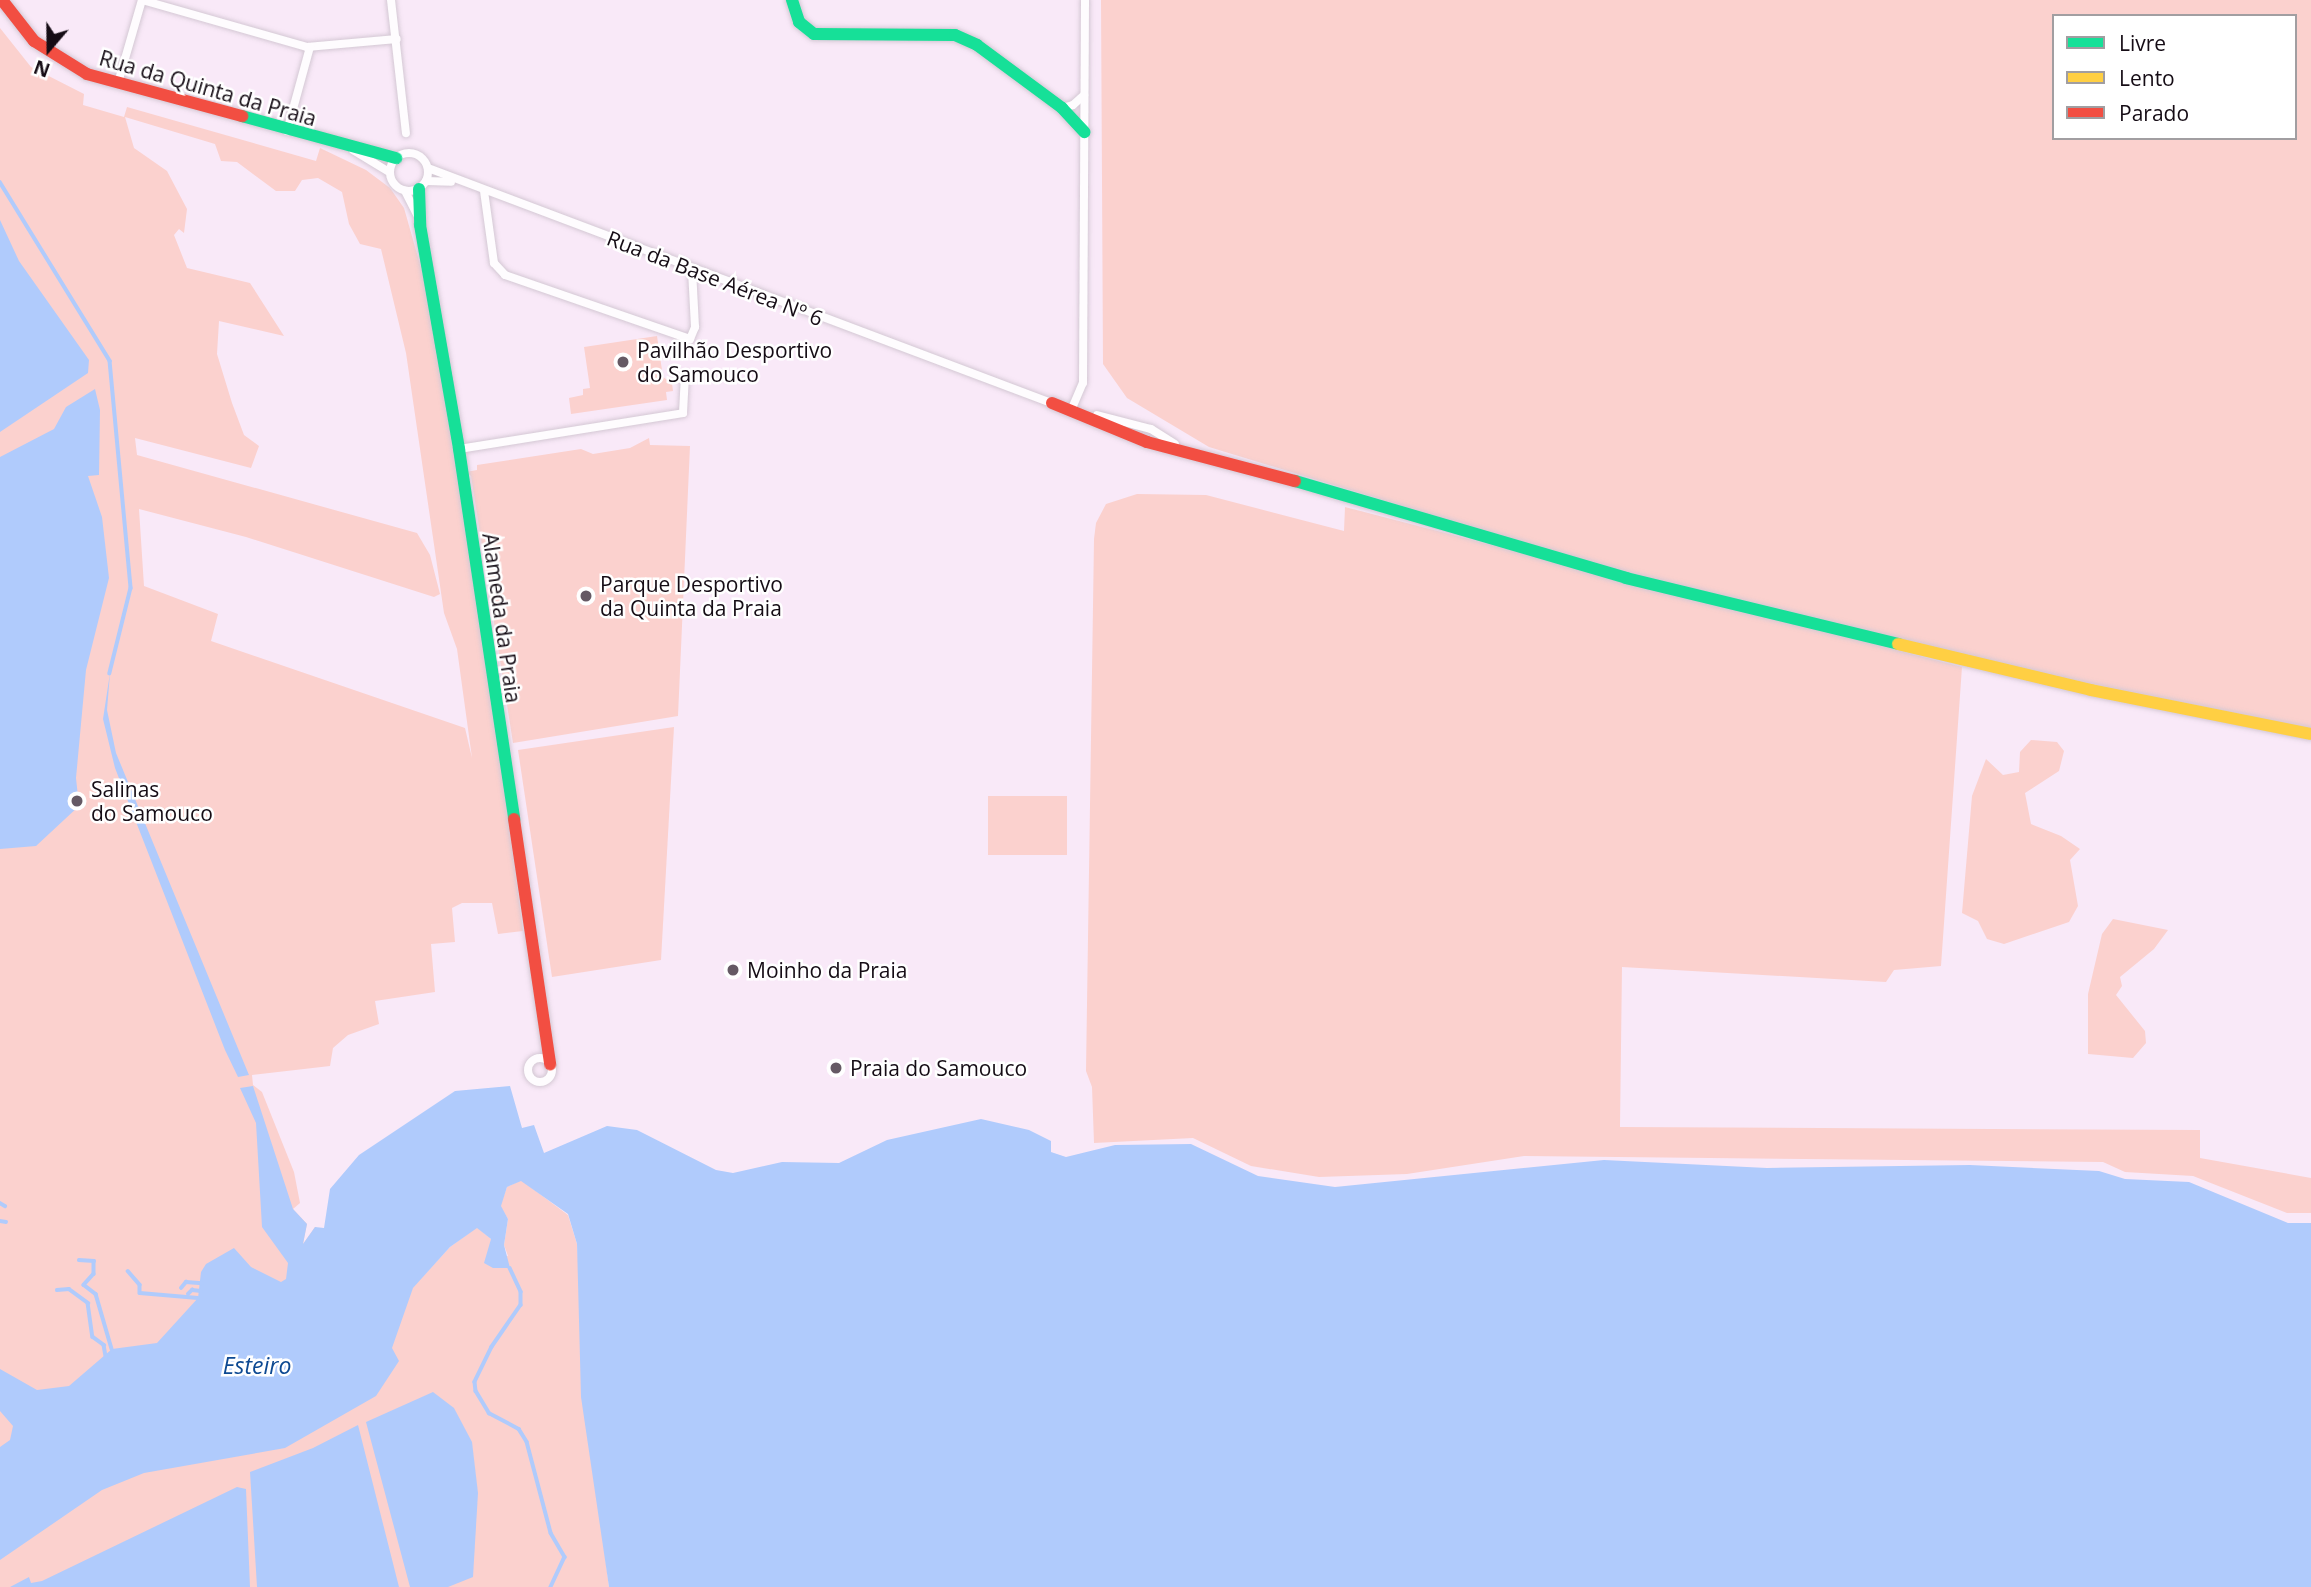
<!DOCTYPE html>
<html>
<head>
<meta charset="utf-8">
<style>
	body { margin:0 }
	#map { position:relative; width:2311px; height:1587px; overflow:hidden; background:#f9e9f8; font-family:"Open Sans",sans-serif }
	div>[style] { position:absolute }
	.green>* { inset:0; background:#fbd1ce; transform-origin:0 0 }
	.water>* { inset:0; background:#b0cbfc }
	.stream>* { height:3.5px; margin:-1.75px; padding:0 1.75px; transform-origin:1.75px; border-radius:1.75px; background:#b0cbfc }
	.roads { filter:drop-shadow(0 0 2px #d4c8d4) drop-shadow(0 0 2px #d4c8d4) }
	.street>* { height:8px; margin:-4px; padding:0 4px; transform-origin:4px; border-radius:4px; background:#fefcfe }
	.street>.ring { margin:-4px; padding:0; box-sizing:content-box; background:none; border:8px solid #fefcfe; border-radius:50% }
	.fast>* { height:12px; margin:-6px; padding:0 6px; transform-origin:6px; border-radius:6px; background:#16e098 }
	.slow>* { height:12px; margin:-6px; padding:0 6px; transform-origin:6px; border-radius:6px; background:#ffcf43 }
	.jam>* { height:12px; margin:-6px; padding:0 6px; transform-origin:6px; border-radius:6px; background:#f24e42 }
	.dots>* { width:19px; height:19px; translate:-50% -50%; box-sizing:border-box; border:4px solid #fff; border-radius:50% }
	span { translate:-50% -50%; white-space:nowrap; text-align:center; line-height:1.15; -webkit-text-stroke:5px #fff; paint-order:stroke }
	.street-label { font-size:21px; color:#150c15 }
	.poi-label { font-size:21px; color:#150c15 }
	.left { translate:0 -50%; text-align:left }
	.water-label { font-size:23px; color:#0d4992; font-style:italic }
	.legend { position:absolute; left:2052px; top:14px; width:245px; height:126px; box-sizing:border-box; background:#fff; border:2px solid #a19ea1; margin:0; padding:9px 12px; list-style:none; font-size:21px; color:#150c15 }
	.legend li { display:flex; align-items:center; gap:14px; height:35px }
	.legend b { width:35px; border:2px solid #a19ea1 }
	.north { position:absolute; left:14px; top:14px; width:70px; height:70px; -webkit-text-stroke:5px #fff; paint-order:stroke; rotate:200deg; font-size:19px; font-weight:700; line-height:28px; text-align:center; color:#150c15 }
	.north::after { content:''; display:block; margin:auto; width:24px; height:32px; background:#150c15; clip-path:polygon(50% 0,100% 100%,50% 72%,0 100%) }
</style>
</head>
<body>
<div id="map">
	<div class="green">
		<div style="clip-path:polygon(evenodd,1101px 0,2311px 0,2311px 730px,1969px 658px,1586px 562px,1209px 447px,1127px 398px,1103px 364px,1101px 0,2054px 16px,2295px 16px,2295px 138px,2054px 138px,2054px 16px)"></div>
		<div style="clip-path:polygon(evenodd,0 28px,31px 67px,84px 94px,83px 105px,124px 117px,127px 107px,316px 161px,320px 148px,366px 170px,390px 188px,404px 208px,423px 275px,477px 578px,523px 931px,498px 934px,492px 903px,462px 903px,452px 908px,455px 942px,431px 944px,435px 992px,375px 1001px,379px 1024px,348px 1035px,333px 1048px,330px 1066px,252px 1075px,253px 1085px,262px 1092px,294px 1172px,300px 1203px,293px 1209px,307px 1224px,303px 1244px,315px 1227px,413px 1287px,450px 1247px,477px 1227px,491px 1239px,490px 1254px,508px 1256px,504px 1245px,508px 1219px,500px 1206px,507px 1187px,521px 1180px,568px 1215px,577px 1244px,592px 1455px,609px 1587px,0 1587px,0 28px,125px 117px,215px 144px,221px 161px,237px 162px,276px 191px,295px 191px,302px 180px,318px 178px,342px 192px,349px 224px,360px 244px,381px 249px,406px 353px,444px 613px,457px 649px,472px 758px,465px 728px,211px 641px,218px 614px,144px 586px,139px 509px,246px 537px,434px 597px,440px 594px,430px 555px,417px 533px,137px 455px,135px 438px,251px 468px,259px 446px,244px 435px,232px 403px,217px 354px,219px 321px,284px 336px,250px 283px,187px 268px,174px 235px,179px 229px,184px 233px,187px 209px,167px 171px,134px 148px,125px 117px)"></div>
		<div style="clip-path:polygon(657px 336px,663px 377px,672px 383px,673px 391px,666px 392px,667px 400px,571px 414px,569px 398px,583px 395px,583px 389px,590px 388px,584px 347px)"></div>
		<div style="clip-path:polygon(649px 438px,650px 445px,690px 446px,678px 716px,513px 743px,471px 476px,466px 472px,477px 470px,477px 465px,581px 449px,593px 454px,630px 448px)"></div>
		<div style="clip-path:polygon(1137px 494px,1206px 495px,1344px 531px,1345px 507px,1962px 667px,1941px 966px,1894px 970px,1886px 982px,1622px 967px,1620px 1127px,2200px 1130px,2200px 1158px,2311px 1178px,2311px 1213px,2287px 1213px,2193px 1176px,2125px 1172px,2103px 1162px,1524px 1156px,1407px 1174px,1319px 1177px,1251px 1166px,1193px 1138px,1094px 1143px,1092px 1087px,1086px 1071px,1094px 539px,1096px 523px,1106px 504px)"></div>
		<div style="clip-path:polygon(674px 727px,661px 960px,552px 977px,518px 750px)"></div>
		<div style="clip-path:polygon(2031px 740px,2057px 742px,2064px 751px,2059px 771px,2025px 793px,2031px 824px,2061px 836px,2080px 849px,2070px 860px,2078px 906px,2069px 922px,2004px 944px,1987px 939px,1978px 921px,1962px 913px,1972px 796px,1986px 759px,2003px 775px,2019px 772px,2020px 752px)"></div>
		<div style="left:988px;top:796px;width:79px;height:59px"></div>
		<div style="clip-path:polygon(2113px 919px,2168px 930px,2154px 949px,2120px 977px,2122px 986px,2116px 995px,2145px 1031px,2146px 1043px,2133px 1058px,2088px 1054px,2088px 994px,2102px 934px)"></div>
	</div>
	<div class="water">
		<div style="clip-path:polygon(0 220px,19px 261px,89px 360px,88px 373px,0 432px)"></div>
		<div style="clip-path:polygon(95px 389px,100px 410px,99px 475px,88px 476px,102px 517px,109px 578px,86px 670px,76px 778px,79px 806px,36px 846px,0 849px,0 457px,54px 429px,66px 407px)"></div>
		<div style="clip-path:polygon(110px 673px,107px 710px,116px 753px,249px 1075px,238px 1077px,225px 1050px,115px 768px,103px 719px)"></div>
		<div style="clip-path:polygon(253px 1086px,293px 1209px,307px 1224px,303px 1244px,315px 1227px,324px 1228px,330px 1189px,359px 1155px,455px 1091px,510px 1086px,522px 1128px,534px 1125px,544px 1153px,607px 1126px,637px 1130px,716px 1170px,733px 1173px,782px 1162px,839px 1163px,887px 1140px,981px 1119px,1029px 1130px,1051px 1141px,1051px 1152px,1066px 1157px,1115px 1145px,1191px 1144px,1258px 1176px,1335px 1187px,1604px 1160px,1767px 1168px,1970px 1165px,2099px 1171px,2125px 1179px,2189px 1182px,2288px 1223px,2311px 1223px,2311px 1587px,609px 1587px,581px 1397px,577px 1244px,568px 1214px,521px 1181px,507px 1187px,501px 1206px,508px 1219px,504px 1245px,510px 1268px,493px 1268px,484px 1263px,491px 1239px,477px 1228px,450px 1247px,413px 1288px,392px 1348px,399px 1361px,376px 1396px,285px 1448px,144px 1473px,102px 1490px,0 1560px,0 1447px,10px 1440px,13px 1426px,0 1411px,0 1369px,37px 1390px,69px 1386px,112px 1349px,157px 1343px,198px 1298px,201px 1272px,206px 1264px,234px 1248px,251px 1267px,281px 1282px,286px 1279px,288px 1263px,262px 1227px,256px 1123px,240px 1088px)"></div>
		<div style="clip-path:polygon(433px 1392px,454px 1408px,472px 1442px,478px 1493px,473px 1577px,448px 1587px,410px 1587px,366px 1422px)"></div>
		<div style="clip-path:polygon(358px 1425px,399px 1587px,257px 1587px,250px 1472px,313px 1448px)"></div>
		<div style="clip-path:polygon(237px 1487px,246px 1489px,250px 1587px,10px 1587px,29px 1577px,31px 1583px,42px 1581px)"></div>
	</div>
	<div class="stream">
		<div style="left:0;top:182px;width:210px;rotate:58.4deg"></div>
		<div style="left:110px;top:361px;width:228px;rotate:84.7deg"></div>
		<div style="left:131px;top:588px;width:88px;rotate:103.9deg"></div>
		<div style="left:0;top:1203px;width:6px;rotate:31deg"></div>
		<div style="left:0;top:1221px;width:6px;rotate:9deg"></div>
		<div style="left:79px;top:1260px;width:15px;rotate:4deg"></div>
		<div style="left:94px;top:1261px;width:13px;rotate:90deg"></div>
		<div style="left:94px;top:1274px;width:15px;rotate:132deg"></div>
		<div style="left:84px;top:1285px;width:15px;rotate:37deg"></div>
		<div style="left:96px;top:1294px;width:57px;rotate:73.8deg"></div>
		<div style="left:510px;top:1268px;width:26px;rotate:65deg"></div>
		<div style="left:521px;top:1292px;width:13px;rotate:90deg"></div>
		<div style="left:521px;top:1305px;width:51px;rotate:124.6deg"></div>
		<div style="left:492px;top:1347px;width:39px;rotate:116deg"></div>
		<div style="left:475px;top:1382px;width:9px;rotate:84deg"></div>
		<div style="left:476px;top:1391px;width:26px;rotate:59deg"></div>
		<div style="left:489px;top:1413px;width:34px;rotate:28deg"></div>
		<div style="left:519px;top:1429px;width:15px;rotate:58deg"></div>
		<div style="left:527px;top:1442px;width:94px;rotate:75.2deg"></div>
		<div style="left:551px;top:1533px;width:28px;rotate:60deg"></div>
		<div style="left:565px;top:1557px;width:33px;rotate:115deg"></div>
		<div style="left:128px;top:1271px;width:18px;rotate:49deg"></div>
		<div style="left:140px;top:1285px;width:8px;rotate:90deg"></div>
		<div style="left:140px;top:1293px;width:58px;rotate:4.9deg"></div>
		<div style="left:181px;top:1288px;width:8px;rotate:-50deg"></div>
		<div style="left:186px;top:1282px;width:16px;rotate:4deg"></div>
		<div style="left:57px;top:1290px;width:12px;rotate:-5deg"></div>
		<div style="left:69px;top:1289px;width:24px;rotate:36deg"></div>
		<div style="left:88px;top:1303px;width:34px;rotate:82deg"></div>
		<div style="left:93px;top:1337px;width:14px;rotate:36deg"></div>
		<div style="left:104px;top:1345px;width:11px;rotate:80deg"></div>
		<div style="left:188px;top:1294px;width:6px;rotate:-45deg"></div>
		<div style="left:192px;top:1290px;width:9px;rotate:6deg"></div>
	</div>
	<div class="roads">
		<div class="street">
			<div style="left:142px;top:0;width:172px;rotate:15.9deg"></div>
			<div style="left:307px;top:47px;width:90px;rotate:-5.1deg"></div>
			<div style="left:391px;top:0;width:134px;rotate:83.6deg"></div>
			<div style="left:118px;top:83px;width:86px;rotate:-73.9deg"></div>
			<div style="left:1062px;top:108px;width:11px;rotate:-15deg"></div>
			<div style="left:1073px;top:105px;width:15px;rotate:-42deg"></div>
			<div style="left:287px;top:131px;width:87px;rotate:-74.7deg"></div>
			<div style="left:353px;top:150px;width:42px;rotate:31.4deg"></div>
			<div class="ring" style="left:390px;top:153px;width:30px;height:30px"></div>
			<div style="left:428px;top:168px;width:669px;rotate:20.66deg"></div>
			<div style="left:426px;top:181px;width:25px;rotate:2deg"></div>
			<div style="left:405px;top:191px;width:31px;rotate:63deg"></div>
			<div style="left:484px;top:191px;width:73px;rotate:82.1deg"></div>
			<div style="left:494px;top:263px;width:16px;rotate:47deg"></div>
			<div style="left:505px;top:275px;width:196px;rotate:19.1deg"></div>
			<div style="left:690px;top:339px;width:13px;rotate:-67deg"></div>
			<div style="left:695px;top:327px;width:57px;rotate:-93deg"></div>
			<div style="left:1073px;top:406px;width:25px;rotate:-67deg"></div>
			<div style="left:1083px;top:383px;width:383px;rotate:-89.7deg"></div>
			<div style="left:1097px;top:415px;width:56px;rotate:14.5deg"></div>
			<div style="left:1151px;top:429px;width:28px;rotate:32deg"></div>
			<div style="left:459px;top:449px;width:227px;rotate:-9.1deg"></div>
			<div style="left:683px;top:413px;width:37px;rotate:-87deg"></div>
			<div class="ring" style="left:528px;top:1058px;width:16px;height:16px"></div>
		</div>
		<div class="fast">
			<div style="left:792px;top:0;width:23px;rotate:72deg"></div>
			<div style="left:799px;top:22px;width:19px;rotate:39deg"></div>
			<div style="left:814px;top:34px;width:141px;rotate:0.4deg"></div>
			<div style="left:955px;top:35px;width:24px;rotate:24deg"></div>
			<div style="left:977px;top:45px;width:106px;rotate:36.5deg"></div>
			<div style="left:1062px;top:108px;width:33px;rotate:47deg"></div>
			<div style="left:242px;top:116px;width:160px;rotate:15.3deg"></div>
			<div style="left:419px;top:189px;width:36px;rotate:88deg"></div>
			<div style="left:420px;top:225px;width:227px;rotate:80.1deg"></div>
			<div style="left:459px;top:449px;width:374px;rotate:81.5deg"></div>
			<div style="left:1295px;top:481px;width:345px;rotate:16.3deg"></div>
			<div style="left:1626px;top:578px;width:280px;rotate:13.6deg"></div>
		</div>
		<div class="slow">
			<div style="left:1898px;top:644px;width:198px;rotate:13.4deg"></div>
			<div style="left:2091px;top:690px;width:224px;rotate:11.3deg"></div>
		</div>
		<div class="jam">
			<div style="left:2px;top:0;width:52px;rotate:52deg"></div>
			<div style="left:34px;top:41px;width:62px;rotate:31.9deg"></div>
			<div style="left:87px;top:74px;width:161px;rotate:15.2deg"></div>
			<div style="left:1052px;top:403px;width:103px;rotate:22.3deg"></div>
			<div style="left:1147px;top:442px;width:153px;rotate:14.8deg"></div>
			<div style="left:514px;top:819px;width:248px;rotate:81.6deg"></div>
		</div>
	</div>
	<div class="dots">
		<div style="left:623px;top:362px;background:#655964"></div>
		<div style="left:586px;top:596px;background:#655964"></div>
		<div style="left:77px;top:801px;background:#655964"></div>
		<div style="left:733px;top:970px;background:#655964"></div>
		<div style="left:836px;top:1068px;background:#655964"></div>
	</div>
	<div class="street-label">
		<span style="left:208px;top:88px;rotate:16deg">Rua da Quinta da Praia</span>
		<span style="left:715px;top:278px;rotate:21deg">Rua da Base Aérea Nº 6</span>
		<span style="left:502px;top:618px;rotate:82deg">Alameda da Praia</span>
	</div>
	<div class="poi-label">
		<span class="left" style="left:637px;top:362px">Pavilhão Desportivo<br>do Samouco</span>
		<span class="left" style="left:600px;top:596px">Parque Desportivo<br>da Quinta da Praia</span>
		<span class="left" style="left:91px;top:801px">Salinas<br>do Samouco</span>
		<span class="left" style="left:747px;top:970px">Moinho da Praia</span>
		<span class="left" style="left:850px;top:1068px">Praia do Samouco</span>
	</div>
	<div class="water-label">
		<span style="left:257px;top:1365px">Esteiro</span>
	</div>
	<ul class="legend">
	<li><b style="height:9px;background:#16e098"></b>Livre</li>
	<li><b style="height:9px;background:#ffcf43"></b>Lento</li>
	<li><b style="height:9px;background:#f24e42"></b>Parado</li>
	</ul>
	<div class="north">N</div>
</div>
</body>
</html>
